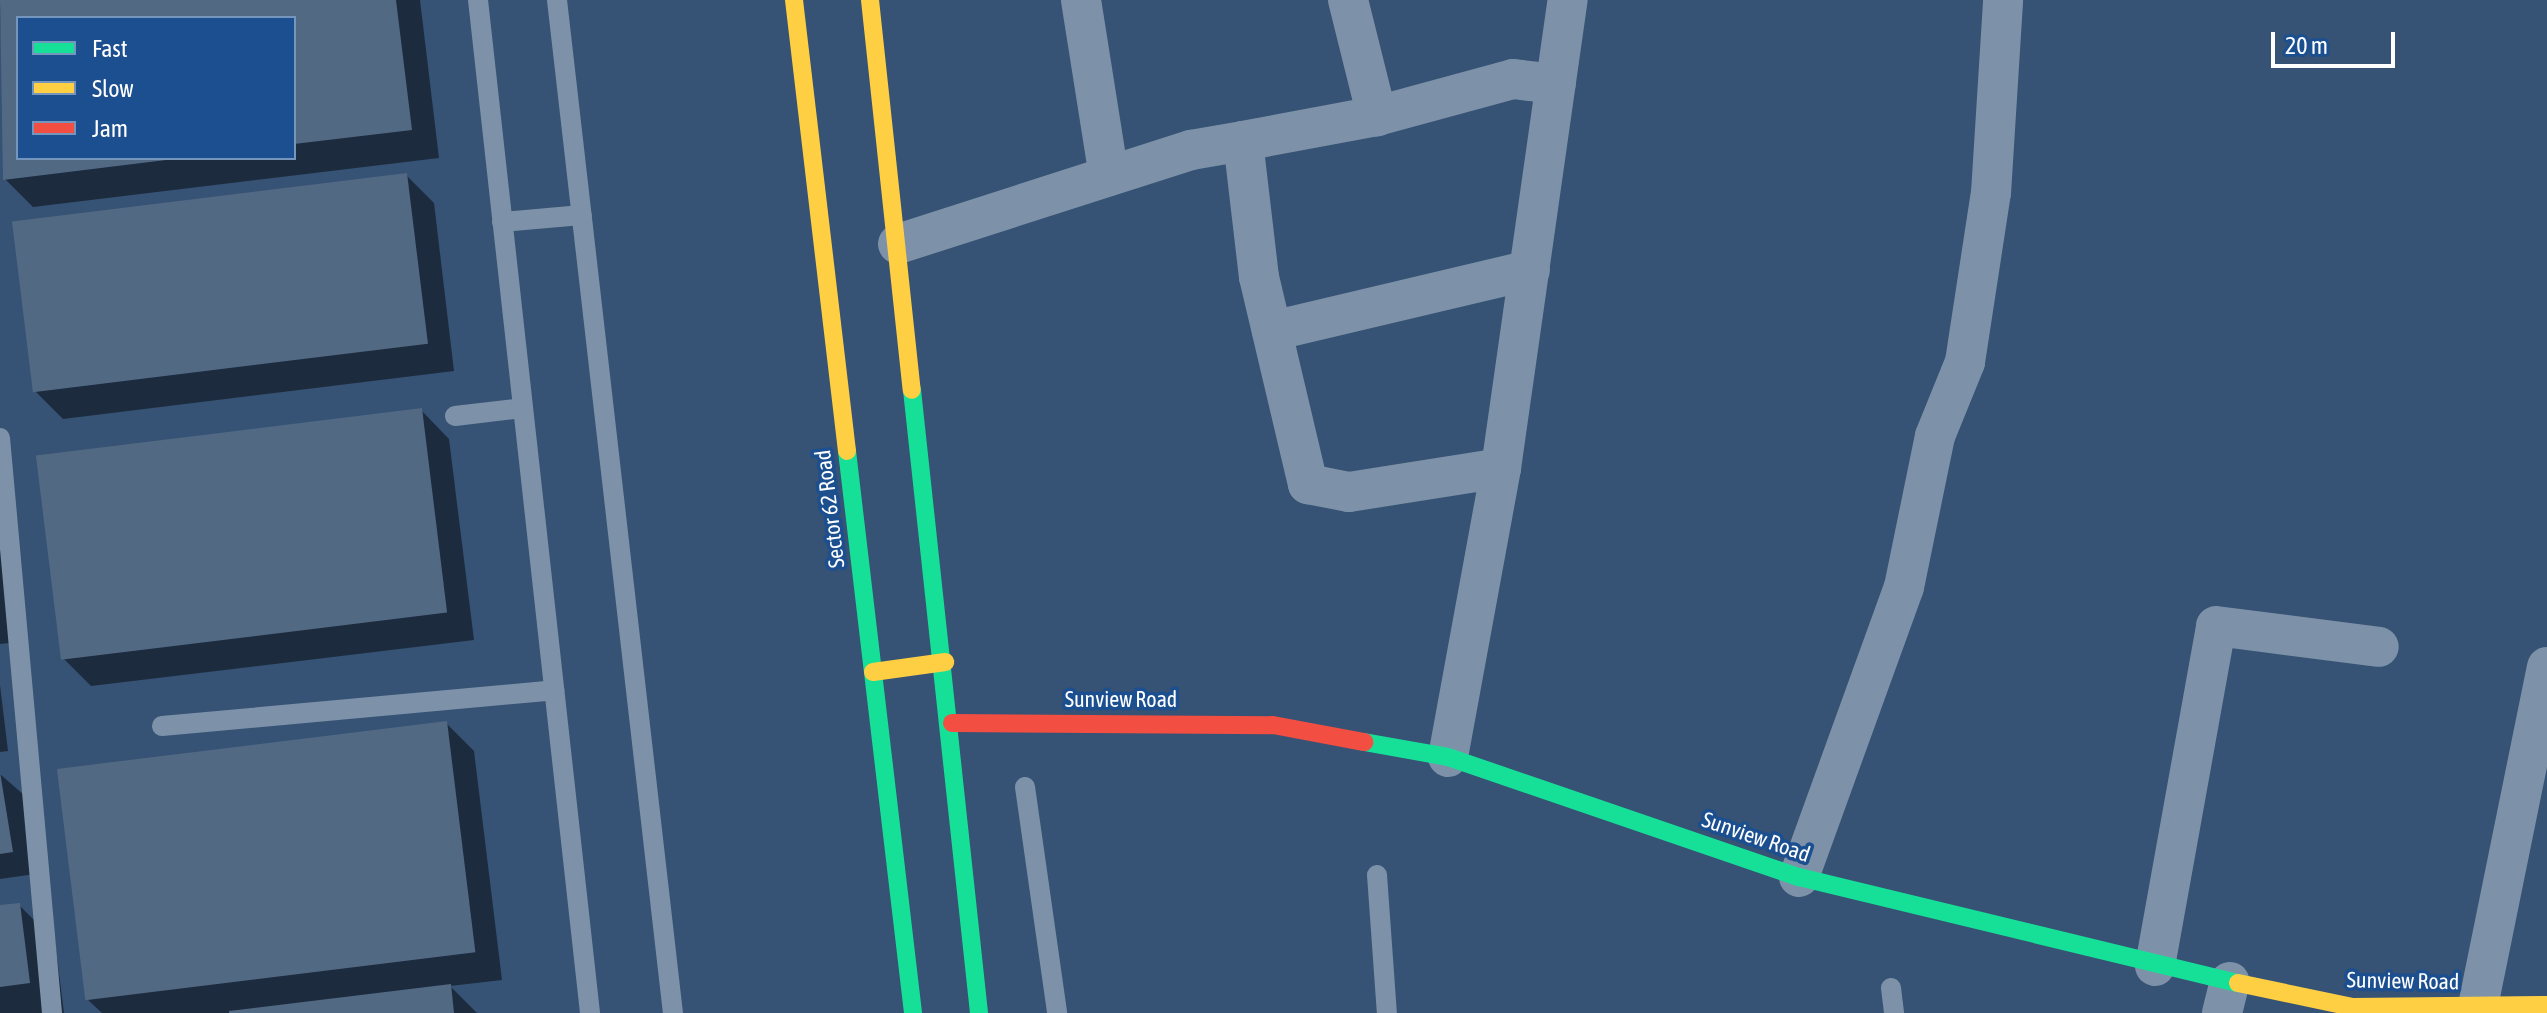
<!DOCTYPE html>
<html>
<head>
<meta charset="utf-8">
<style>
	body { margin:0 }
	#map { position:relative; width:2547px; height:1013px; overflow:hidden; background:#365274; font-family:"Asap Condensed",sans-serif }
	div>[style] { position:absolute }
	.shadow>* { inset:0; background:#0007 }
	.building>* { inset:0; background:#526984; transform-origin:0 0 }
	.lane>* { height:20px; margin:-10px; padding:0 10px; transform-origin:10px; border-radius:10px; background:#7d92a8 }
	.street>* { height:40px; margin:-20px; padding:0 20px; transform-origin:20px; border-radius:20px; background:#7d92a8 }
	.fast>* { height:18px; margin:-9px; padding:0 9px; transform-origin:9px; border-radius:9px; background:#16e098 }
	.slow>* { height:18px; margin:-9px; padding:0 9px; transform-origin:9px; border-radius:9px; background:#ffcf43 }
	.jam>* { height:18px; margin:-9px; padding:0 9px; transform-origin:9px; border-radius:9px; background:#f24e42 }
	span { translate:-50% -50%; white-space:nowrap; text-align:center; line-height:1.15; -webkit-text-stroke:7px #1b4f8f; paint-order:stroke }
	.street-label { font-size:22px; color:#fff }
	.legend { position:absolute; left:16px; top:16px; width:280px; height:144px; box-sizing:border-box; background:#1b4f8f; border:2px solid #7695bc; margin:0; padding:10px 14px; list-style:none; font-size:24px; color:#fff }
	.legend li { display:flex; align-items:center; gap:16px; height:40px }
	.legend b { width:40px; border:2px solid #7695bc }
	.scale { position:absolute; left:2271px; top:32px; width:124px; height:36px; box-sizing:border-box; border:4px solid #fff; border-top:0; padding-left:10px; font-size:24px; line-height:28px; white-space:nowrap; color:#fff; -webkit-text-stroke:6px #1b4f8f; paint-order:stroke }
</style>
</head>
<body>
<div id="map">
	<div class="shadow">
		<div style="clip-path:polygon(evenodd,0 0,420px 0,439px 158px,33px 207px,5px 179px,0 0,18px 18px,294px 18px,294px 158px,18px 158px,18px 18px)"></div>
		<div style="clip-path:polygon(406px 175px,434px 203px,454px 371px,63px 419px,35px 391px)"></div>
		<div style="clip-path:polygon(421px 410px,449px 439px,474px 640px,91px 686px,63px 658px)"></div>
		<div style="clip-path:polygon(0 542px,27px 641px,0 644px)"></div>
		<div style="clip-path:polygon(0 685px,8px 751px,0 752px)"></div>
		<div style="clip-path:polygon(446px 723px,474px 751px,502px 980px,450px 986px,477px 1013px,102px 1013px,87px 999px)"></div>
		<div style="clip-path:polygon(0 774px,25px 796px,35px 874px,0 879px)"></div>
		<div style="clip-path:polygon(19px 905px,55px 941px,64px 1013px,0 1013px,0 907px)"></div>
	</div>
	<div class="building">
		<div style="clip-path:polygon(0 0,396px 0,412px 130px,294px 144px,294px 18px,18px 18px,18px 158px,166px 160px,3px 180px)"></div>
		<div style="left:407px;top:173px;width:172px;height:398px;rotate:83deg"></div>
		<div style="left:422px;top:408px;width:206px;height:389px;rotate:83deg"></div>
		<div style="left:447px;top:721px;width:233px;height:393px;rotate:83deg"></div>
		<div style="clip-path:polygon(0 772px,13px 852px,0 854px)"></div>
		<div style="clip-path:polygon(20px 903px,30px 983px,0 987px,0 905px)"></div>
		<div style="clip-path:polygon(451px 984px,454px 1013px,229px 1013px,229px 1011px)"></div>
	</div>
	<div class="lane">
		<div style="left:478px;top:0;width:1019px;rotate:83.69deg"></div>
		<div style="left:557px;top:0;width:1020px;rotate:83.47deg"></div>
		<div style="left:502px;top:222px;width:80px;rotate:-5deg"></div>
		<div style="left:455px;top:416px;width:68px;rotate:-6.7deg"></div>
		<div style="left:0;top:438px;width:577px;rotate:84.83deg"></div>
		<div style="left:162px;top:726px;width:394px;rotate:-5.2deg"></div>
		<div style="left:1025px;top:787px;width:228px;rotate:81.9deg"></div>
		<div style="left:1377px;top:875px;width:138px;rotate:85.9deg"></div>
		<div style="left:1891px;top:988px;width:25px;rotate:83deg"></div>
	</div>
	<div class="street">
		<div style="left:1081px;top:0;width:178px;rotate:81deg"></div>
		<div style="left:1348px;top:0;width:120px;rotate:76deg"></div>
		<div style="left:1243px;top:141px;width:136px;rotate:-10.6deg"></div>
		<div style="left:1377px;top:116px;width:141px;rotate:-15.2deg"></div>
		<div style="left:1513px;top:79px;width:43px;rotate:6.6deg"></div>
		<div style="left:898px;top:244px;width:308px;rotate:-17.8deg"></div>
		<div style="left:1191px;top:150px;width:53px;rotate:-9.8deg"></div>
		<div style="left:1243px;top:141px;width:137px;rotate:83.3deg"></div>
		<div style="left:1259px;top:277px;width:213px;rotate:76.7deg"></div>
		<div style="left:1308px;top:484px;width:42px;rotate:11deg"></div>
		<div style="left:1349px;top:492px;width:154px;rotate:-9deg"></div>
		<div style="left:1272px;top:331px;width:265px;rotate:-13.3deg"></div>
		<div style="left:1448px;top:757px;width:294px;rotate:-79.6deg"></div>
		<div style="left:1501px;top:468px;width:473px;rotate:-81.9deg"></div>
		<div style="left:1799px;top:877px;width:308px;rotate:-70.1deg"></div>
		<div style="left:1904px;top:587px;width:154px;rotate:-78.4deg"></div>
		<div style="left:1935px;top:436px;width:80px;rotate:-67.9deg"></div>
		<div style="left:1965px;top:362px;width:171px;rotate:-81.3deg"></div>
		<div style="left:1991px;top:193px;width:193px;rotate:-86.4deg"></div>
		<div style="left:2155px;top:966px;width:345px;rotate:-79.8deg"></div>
		<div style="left:2216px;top:626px;width:164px;rotate:7.3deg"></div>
		<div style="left:2478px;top:1006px;width:346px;rotate:-78.5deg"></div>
		<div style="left:2222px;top:1013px;width:32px;rotate:-76deg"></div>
	</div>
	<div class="fast">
		<div style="left:912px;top:390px;width:627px;rotate:83.86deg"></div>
		<div style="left:847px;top:451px;width:566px;rotate:83.3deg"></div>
		<div style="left:1364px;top:742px;width:85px;rotate:10.1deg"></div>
		<div style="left:1448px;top:757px;width:371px;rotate:18.9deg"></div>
		<div style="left:1799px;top:877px;width:452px;rotate:13.6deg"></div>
	</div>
	<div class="slow">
		<div style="left:794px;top:0;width:454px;rotate:83.3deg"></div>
		<div style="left:870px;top:0;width:392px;rotate:83.9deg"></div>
		<div style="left:873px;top:672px;width:73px;rotate:-7.9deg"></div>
		<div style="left:2238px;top:983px;width:116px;rotate:11.9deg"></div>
		<div style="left:2352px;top:1007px;width:195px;rotate:-0.6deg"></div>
	</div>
	<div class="jam">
		<div style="left:952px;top:723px;width:321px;rotate:0.4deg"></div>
		<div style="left:1273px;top:725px;width:93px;rotate:10.6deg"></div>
	</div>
	<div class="street-label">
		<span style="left:830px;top:509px;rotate:-97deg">Sector 62 Road</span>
		<span style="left:1121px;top:700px">Sunview Road</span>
		<span style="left:1756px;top:837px;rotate:19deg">Sunview Road</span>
		<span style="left:2403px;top:981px;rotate:1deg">Sunview Road</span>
	</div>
	<ul class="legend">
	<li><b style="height:10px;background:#16e098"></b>Fast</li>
	<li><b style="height:10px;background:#ffcf43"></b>Slow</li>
	<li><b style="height:10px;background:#f24e42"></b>Jam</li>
	</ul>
	<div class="scale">20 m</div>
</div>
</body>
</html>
